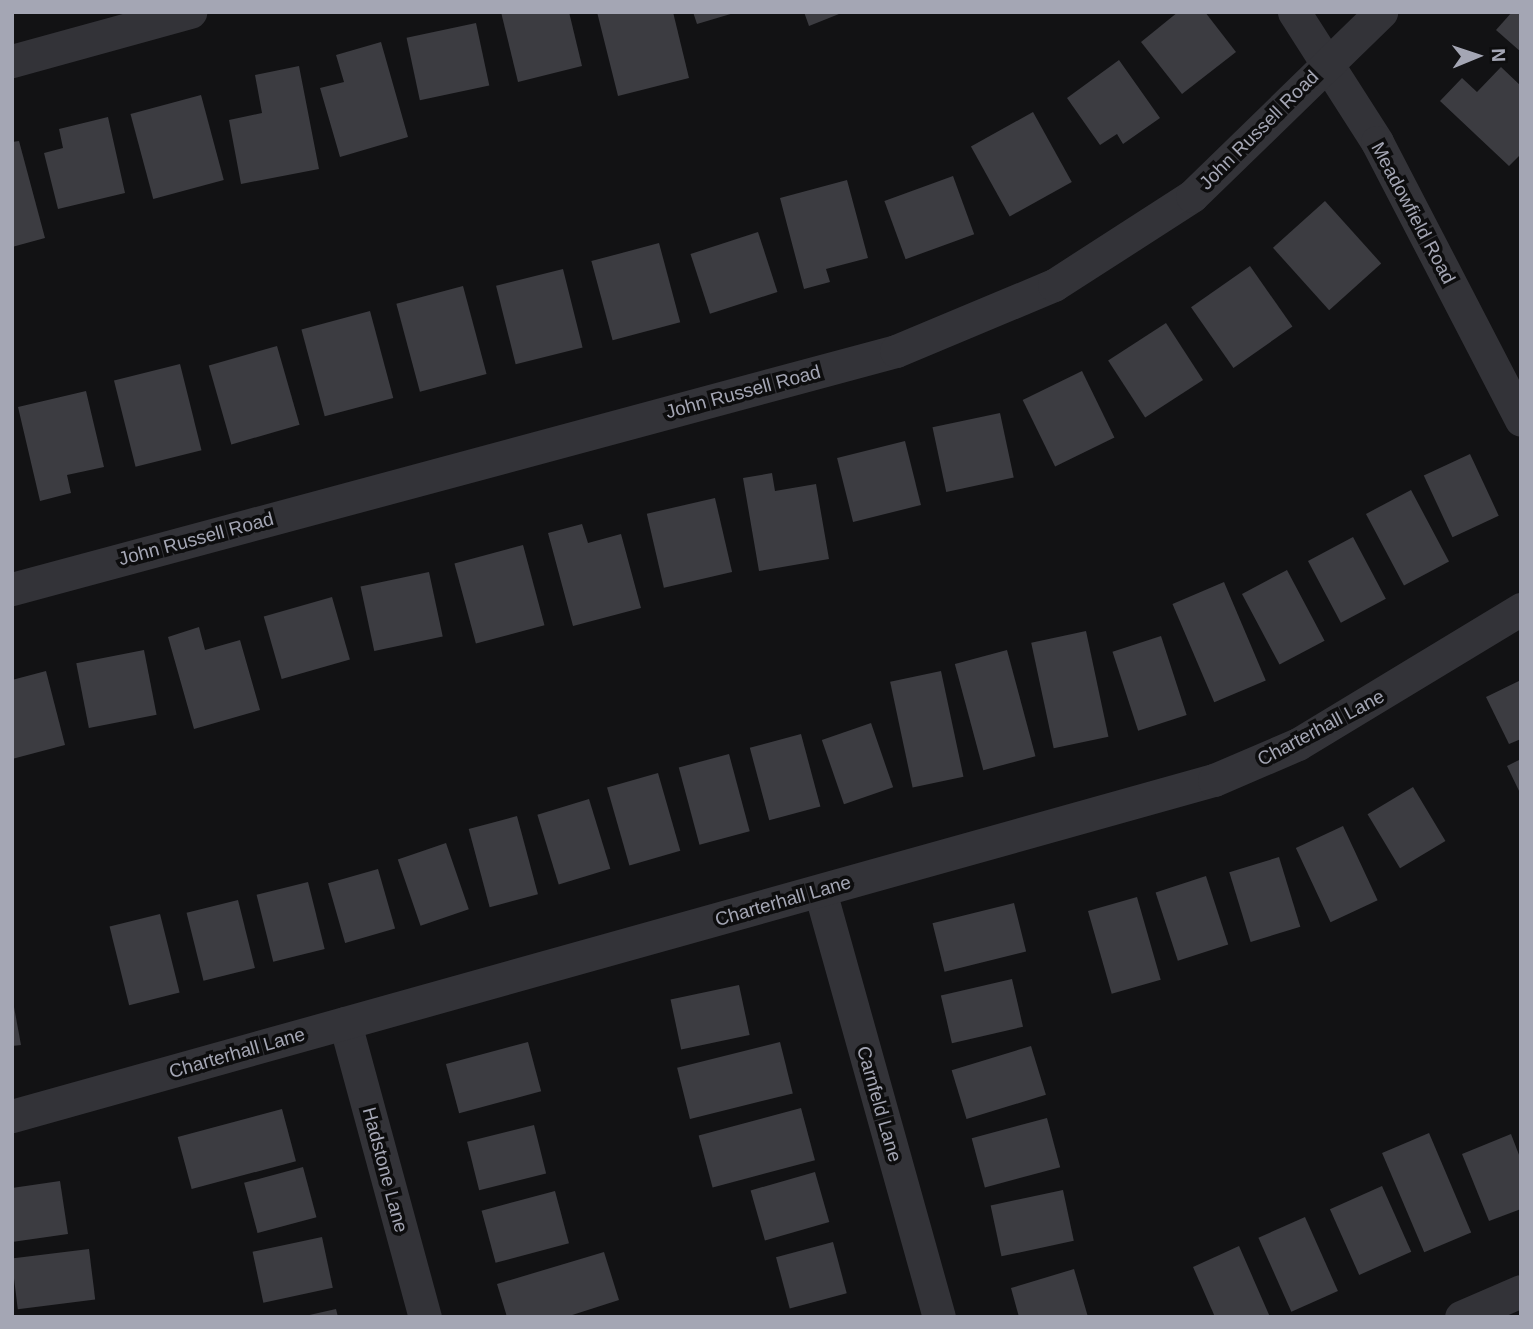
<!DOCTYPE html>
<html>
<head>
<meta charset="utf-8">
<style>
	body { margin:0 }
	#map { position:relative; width:1533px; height:1329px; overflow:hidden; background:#121214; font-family:Arial,sans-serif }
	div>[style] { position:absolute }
	.building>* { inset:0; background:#3c3c41; transform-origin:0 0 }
	.street>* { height:33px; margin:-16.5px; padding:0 16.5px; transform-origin:16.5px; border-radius:16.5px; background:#333338 }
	span { translate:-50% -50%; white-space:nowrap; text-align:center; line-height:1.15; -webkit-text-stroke:7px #0d0d0e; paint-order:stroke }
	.street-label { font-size:19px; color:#a4a6b4 }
	.frame { position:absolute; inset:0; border:14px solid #a4a6b4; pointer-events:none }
	.north { position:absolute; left:1442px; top:21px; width:70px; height:70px; -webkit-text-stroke:5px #0d0d0e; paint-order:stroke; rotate:88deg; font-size:19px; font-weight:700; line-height:28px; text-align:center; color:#a4a6b4 }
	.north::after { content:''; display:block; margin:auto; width:24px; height:32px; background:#a4a6b4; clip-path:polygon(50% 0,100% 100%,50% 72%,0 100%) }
</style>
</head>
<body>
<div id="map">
	<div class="building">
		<div style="clip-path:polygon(501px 12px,569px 12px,582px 66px,518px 82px)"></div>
		<div style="clip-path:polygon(597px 12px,673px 12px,689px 78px,618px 96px)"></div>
		<div style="clip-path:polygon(693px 12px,734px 12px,734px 13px,697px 24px)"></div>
		<div style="clip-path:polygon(804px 12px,844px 12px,809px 26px)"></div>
		<div style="clip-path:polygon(1178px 12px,1205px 12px,1236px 52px,1182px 94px,1141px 42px)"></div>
		<div style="clip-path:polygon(1512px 12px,1521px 12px,1521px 52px,1496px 30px)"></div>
		<div style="left:476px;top:23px;width:64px;height:71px;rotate:78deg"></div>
		<div style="clip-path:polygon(381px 42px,408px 137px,340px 157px,320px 88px,344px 82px,336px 55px)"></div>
		<div style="clip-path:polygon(1119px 60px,1160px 118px,1123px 144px,1117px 134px,1100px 145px,1067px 98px)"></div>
		<div style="clip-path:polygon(299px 66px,319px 169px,241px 184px,229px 120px,262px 113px,255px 75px)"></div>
		<div style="clip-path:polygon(1501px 67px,1521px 86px,1521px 154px,1509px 166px,1440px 101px,1462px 78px,1477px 92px)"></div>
		<div style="left:201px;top:95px;width:88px;height:73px;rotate:75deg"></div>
		<div style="left:1033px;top:112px;width:80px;height:71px;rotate:61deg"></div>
		<div style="clip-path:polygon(108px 117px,125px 193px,58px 209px,44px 153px,63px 148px,59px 129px)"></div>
		<div style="clip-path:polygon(19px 141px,45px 238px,12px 247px,12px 142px)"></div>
		<div style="left:953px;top:176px;width:62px;height:73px;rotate:70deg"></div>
		<div style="clip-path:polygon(847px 180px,868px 258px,826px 269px,830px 282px,804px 289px,780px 198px)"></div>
		<div style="left:1325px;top:201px;width:84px;height:70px;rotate:48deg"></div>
		<div style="left:758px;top:232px;width:63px;height:71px;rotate:72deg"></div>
		<div style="left:659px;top:243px;width:82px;height:70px;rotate:75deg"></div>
		<div style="left:1250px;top:266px;width:74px;height:72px;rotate:55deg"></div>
		<div style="left:563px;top:269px;width:81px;height:69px;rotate:76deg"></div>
		<div style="left:463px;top:286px;width:91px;height:69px;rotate:75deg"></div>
		<div style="left:370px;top:311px;width:90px;height:71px;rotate:75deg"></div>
		<div style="left:1166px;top:323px;width:68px;height:69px;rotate:57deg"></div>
		<div style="left:277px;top:346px;width:82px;height:71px;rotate:74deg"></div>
		<div style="left:180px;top:364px;width:89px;height:68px;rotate:76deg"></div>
		<div style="left:1082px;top:371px;width:74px;height:66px;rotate:64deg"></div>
		<div style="clip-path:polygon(86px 391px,104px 467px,67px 475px,71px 493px,40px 501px,18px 407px)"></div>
		<div style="left:1000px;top:413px;width:66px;height:69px;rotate:78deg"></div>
		<div style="left:905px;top:441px;width:66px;height:70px;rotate:76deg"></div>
		<div style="left:1470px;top:454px;width:68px;height:51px;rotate:65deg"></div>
		<div style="clip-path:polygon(772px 473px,775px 491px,816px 484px,829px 559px,759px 571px,743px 478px)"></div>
		<div style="left:1411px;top:490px;width:81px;height:51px;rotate:62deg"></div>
		<div style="left:715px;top:498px;width:76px;height:70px;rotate:77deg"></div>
		<div style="clip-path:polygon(582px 524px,588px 543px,621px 534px,641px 608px,573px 626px,548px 533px)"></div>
		<div style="left:1353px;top:537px;width:70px;height:51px;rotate:62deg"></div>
		<div style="left:523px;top:545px;width:83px;height:71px;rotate:75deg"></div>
		<div style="left:1287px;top:570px;width:80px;height:51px;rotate:62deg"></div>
		<div style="left:429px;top:572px;width:66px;height:70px;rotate:78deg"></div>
		<div style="left:1224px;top:582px;width:107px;height:56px;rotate:67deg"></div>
		<div style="left:332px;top:597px;width:65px;height:71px;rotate:74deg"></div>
		<div style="clip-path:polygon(199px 627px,205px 650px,240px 640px,260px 710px,194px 729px,168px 637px)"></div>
		<div style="left:1086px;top:631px;width:108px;height:56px;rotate:78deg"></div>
		<div style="left:1161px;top:636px;width:83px;height:51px;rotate:72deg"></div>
		<div style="left:144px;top:650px;width:66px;height:69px;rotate:79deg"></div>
		<div style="left:1007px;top:650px;width:110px;height:54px;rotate:75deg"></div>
		<div style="clip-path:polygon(46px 671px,65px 745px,12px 759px,12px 680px)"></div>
		<div style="left:941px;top:671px;width:108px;height:52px;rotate:78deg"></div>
		<div style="clip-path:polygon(1521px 680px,1521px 739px,1509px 744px,1486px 697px)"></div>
		<div style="left:871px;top:723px;width:68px;height:52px;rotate:71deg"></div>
		<div style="left:801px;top:734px;width:75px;height:53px;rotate:75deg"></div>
		<div style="left:729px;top:754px;width:80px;height:52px;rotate:75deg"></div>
		<div style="clip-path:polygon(1521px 759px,1521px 795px,1507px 766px)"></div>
		<div style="left:658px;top:773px;width:81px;height:53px;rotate:74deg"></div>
		<div style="left:1413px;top:787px;width:63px;height:53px;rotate:59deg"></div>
		<div style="left:589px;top:799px;width:73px;height:54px;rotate:73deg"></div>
		<div style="left:517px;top:816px;width:81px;height:50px;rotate:75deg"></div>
		<div style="left:1343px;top:826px;width:82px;height:52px;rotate:65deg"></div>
		<div style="left:446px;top:843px;width:70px;height:51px;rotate:71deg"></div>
		<div style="left:1279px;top:857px;width:73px;height:52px;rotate:73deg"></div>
		<div style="left:378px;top:869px;width:62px;height:52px;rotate:74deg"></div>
		<div style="left:1206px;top:876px;width:72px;height:53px;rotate:72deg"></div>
		<div style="left:308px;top:882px;width:69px;height:53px;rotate:76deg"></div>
		<div style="left:1137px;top:897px;width:86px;height:51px;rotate:74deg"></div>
		<div style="left:238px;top:900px;width:70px;height:53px;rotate:76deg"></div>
		<div style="left:1014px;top:903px;width:50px;height:84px;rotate:76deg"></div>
		<div style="left:160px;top:914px;width:81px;height:52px;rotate:76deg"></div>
		<div style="left:1012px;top:979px;width:49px;height:73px;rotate:77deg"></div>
		<div style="left:739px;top:985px;width:51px;height:70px;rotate:78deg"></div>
		<div style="clip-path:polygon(12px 996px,21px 1045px,12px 1046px)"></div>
		<div style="left:528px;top:1042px;width:51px;height:85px;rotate:75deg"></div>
		<div style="left:780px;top:1042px;width:53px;height:106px;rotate:76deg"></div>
		<div style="left:1031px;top:1046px;width:51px;height:83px;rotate:73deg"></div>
		<div style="left:801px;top:1108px;width:54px;height:106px;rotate:75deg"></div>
		<div style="left:282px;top:1109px;width:54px;height:108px;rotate:75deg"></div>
		<div style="left:1047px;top:1118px;width:51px;height:78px;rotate:75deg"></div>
		<div style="left:534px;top:1125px;width:50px;height:69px;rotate:76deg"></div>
		<div style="left:1429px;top:1133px;width:108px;height:51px;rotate:67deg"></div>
		<div style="clip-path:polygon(1511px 1134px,1521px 1160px,1521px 1209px,1489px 1221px,1462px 1154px)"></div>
		<div style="left:303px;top:1167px;width:52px;height:61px;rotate:75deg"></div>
		<div style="left:815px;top:1172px;width:52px;height:67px;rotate:74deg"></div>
		<div style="clip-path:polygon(60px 1181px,68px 1234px,12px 1242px,12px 1188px)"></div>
		<div style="left:1382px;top:1186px;width:72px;height:57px;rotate:66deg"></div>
		<div style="left:1063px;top:1190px;width:52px;height:74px;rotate:78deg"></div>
		<div style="left:555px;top:1191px;width:54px;height:76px;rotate:75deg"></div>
		<div style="left:1305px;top:1217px;width:81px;height:51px;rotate:66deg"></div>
		<div style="left:322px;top:1237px;width:52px;height:71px;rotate:78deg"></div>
		<div style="left:833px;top:1242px;width:53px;height:59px;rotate:75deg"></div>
		<div style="clip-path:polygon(1239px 1246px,1270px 1317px,1215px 1317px,1193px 1267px)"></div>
		<div style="left:89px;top:1249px;width:51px;height:78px;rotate:83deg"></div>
		<div style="clip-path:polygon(604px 1252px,619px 1300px,566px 1317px,507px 1317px,497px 1284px)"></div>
		<div style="clip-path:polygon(1074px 1269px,1088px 1317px,1019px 1317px,1011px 1288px)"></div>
		<div style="clip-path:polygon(336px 1309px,338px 1317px,306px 1317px,305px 1316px)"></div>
	</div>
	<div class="street">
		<div style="left:1294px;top:12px;width:154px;rotate:57.4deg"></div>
		<div style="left:1377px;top:142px;width:313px;rotate:62.6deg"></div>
		<div style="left:12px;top:61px;width:185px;rotate:-15.4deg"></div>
		<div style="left:12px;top:589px;width:915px;rotate:-15.07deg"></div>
		<div style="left:896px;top:351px;width:171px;rotate:-22.7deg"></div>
		<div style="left:1054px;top:285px;width:164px;rotate:-32.8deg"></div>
		<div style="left:1192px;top:196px;width:264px;rotate:-44.2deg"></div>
		<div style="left:820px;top:891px;width:442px;rotate:74.4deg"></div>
		<div style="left:345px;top:1023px;width:305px;rotate:74.8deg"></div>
		<div style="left:12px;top:1116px;width:1248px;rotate:-15.62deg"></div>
		<div style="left:1214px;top:780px;width:91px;rotate:-23.2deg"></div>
		<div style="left:1298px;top:744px;width:261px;rotate:-31.2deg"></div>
		<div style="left:1461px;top:1317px;width:65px;rotate:-23.4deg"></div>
	</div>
	<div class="street-label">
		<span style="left:1259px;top:130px;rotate:-45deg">John Russell Road</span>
		<span style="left:1413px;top:213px;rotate:62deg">Meadowfield Road</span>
		<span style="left:743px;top:392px;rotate:-15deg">John Russell Road</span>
		<span style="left:196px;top:539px;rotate:-15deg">John Russell Road</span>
		<span style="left:1321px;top:728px;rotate:-28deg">Charterhall Lane</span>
		<span style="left:783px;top:901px;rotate:-16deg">Charterhall Lane</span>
		<span style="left:237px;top:1053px;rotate:-16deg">Charterhall Lane</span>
		<span style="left:879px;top:1104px;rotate:74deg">Carnfeld Lane</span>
		<span style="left:385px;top:1170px;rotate:75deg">Hadstone Lane</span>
	</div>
	<div class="frame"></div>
	<div class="north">N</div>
</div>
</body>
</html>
